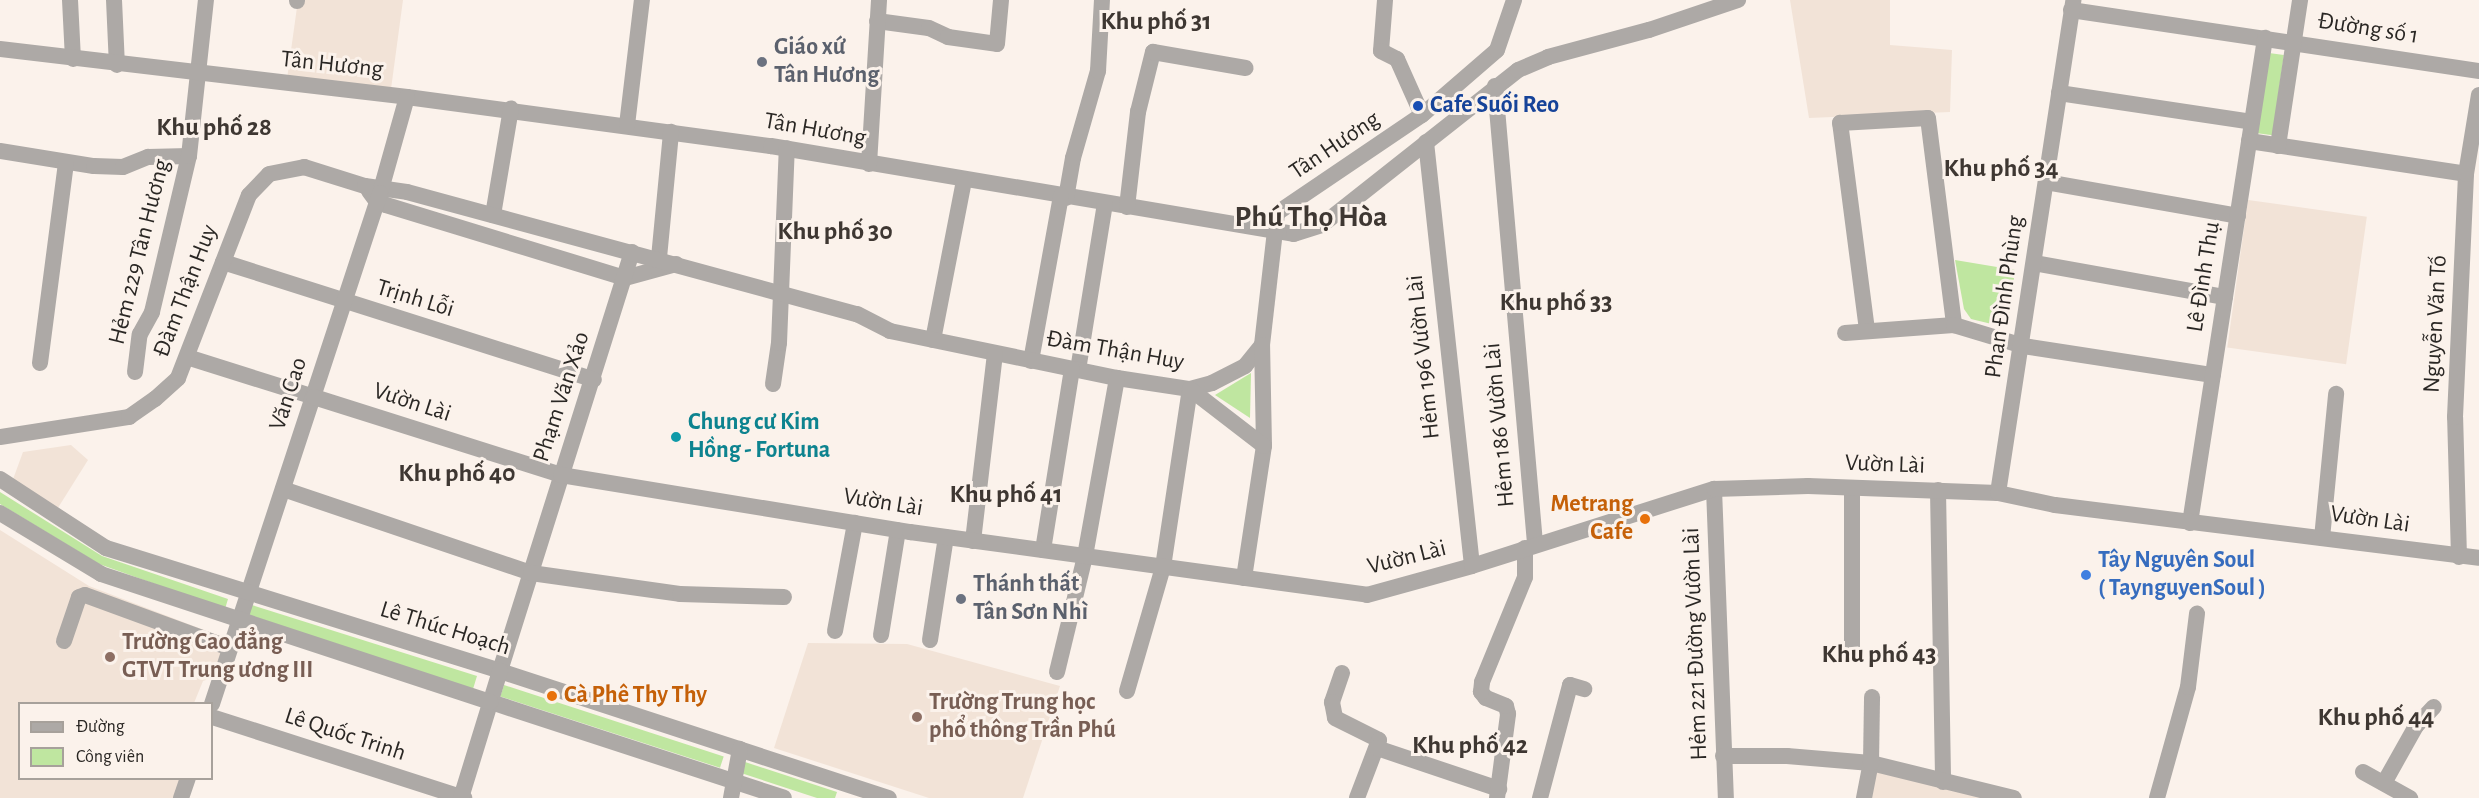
<!DOCTYPE html>
<html>
<head>
<meta charset="utf-8">
<style>
	body { margin:0 }
	#map { position:relative; width:2479px; height:798px; overflow:hidden; background:#fbf2eb; font-family:"Alegreya Sans",sans-serif }
	div>[style] { position:absolute }
	.built>* { inset:0; background:#f2e3d7; transform-origin:0 0 }
	.green>* { inset:0; background:#bfe6a0; transform-origin:0 0 }
	.minor>* { height:16px; margin:-8px; padding:0 8px; transform-origin:8px; border-radius:8px; background:#ada9a6 }
	.tertiary>* { height:16px; margin:-8px; padding:0 8px; transform-origin:8px; border-radius:8px; background:#ada9a6 }
	.dots>* { width:16px; height:16px; translate:-50% -50%; box-sizing:border-box; border:3px solid #fbf2eb; border-radius:50% }
	span { translate:-50% -50%; white-space:nowrap; text-align:center; line-height:1.15; -webkit-text-stroke:6px #fbf2eb; paint-order:stroke }
	.street-label { font-size:24px; color:#2a2724 }
	.worship-label { font-size:24px; color:#5b616d; font-weight:700 }
	.left { translate:0 -50%; text-align:left }
	.transit-label { font-size:24px; color:#164399; font-weight:700 }
	.culture-label { font-size:24px; color:#0d838f; font-weight:700 }
	.food-label { font-size:24px; color:#c56008; font-weight:700 }
	.right { translate:-100% -50%; text-align:right }
	.shop-label { font-size:24px; color:#366cbe; font-weight:700 }
	.education-label { font-size:24px; color:#785e54; font-weight:700 }
	.neighbourhood-label { font-size:26px; color:#3e3732; font-weight:700 }
	.district-label { font-size:30px; color:#3e3732; font-weight:700 }
	.legend { position:absolute; left:18px; top:702px; width:195px; height:78px; box-sizing:border-box; background:#fbf2eb; border:2px solid #a7a19b; margin:0; padding:8px 10px; list-style:none; font-size:18px; color:#2a2724 }
	.legend li { display:flex; align-items:center; gap:12px; height:30px }
	.legend b { width:30px; border:2px solid #a7a19b }
</style>
</head>
<body>
<div id="map">
	<div class="built">
		<div style="clip-path:polygon(298px 0,403px 0,391px 89px,287px 79px)"></div>
		<div style="clip-path:polygon(1790px 0,1890px 0,1890px 45px,1952px 50px,1950px 112px,1809px 118px)"></div>
		<div style="left:2248px;top:200px;width:120px;height:149px;rotate:8deg"></div>
		<div style="clip-path:polygon(71px 445px,88px 460px,56px 511px,12px 482px,23px 452px)"></div>
		<div style="clip-path:polygon(0 530px,89px 586px,225px 638px,214px 677px,203px 681px,194px 703px,20px 704px,20px 778px,180px 779px,175px 798px,0 798px)"></div>
		<div style="clip-path:polygon(808px 643px,907px 644px,1060px 686px,1023px 798px,929px 798px,774px 748px)"></div>
		<div style="clip-path:polygon(1875px 770px,1985px 798px,1869px 798px)"></div>
	</div>
	<div class="green">
		<div style="left:2269px;top:53px;width:15px;height:81px;rotate:8deg"></div>
		<div style="clip-path:polygon(1955px 260px,2015px 270px,2009px 318px,2000px 326px,1971px 319px,1964px 309px)"></div>
		<div style="clip-path:polygon(1251px 373px,1250px 418px,1215px 395px)"></div>
		<div style="clip-path:polygon(0 492px,102px 556px,228px 599px,225px 609px,99px 564px,0 504px)"></div>
		<div style="clip-path:polygon(252px 605px,477px 676px,473px 689px,249px 615px)"></div>
		<div style="left:504px;top:685px;width:231px;height:12px;rotate:18deg"></div>
		<div style="clip-path:polygon(745px 762px,837px 792px,835px 798px,817px 798px,741px 773px)"></div>
	</div>
	<div class="minor">
		<div style="left:70px;top:0;width:59px;rotate:87.1deg"></div>
		<div style="left:114px;top:0;width:65px;rotate:87.4deg"></div>
		<div style="left:1385px;top:0;width:51px;rotate:94.5deg"></div>
		<div style="left:1381px;top:51px;width:18px;rotate:27deg"></div>
		<div style="left:1397px;top:59px;width:61px;rotate:65.9deg"></div>
		<div style="left:297px;top:1px;width:1px;rotate:-90deg"></div>
		<div style="left:2071px;top:10px;width:413px;rotate:8.5deg"></div>
		<div style="left:877px;top:21px;width:52px;rotate:7.7deg"></div>
		<div style="left:929px;top:28px;width:21px;rotate:25deg"></div>
		<div style="left:948px;top:37px;width:49px;rotate:8.1deg"></div>
		<div style="left:997px;top:44px;width:44px;rotate:-84.8deg"></div>
		<div style="left:1495px;top:86px;width:460px;rotate:85deg"></div>
		<div style="left:2059px;top:93px;width:195px;rotate:8.5deg"></div>
		<div style="left:407px;top:97px;width:367px;rotate:7.7deg"></div>
		<div style="left:771px;top:146px;width:530px;rotate:9.55deg"></div>
		<div style="left:1294px;top:234px;width:29px;rotate:-18deg"></div>
		<div style="left:1322px;top:225px;width:250px;rotate:-38.3deg"></div>
		<div style="left:1518px;top:70px;width:33px;rotate:-23deg"></div>
		<div style="left:1548px;top:57px;width:105px;rotate:-15deg"></div>
		<div style="left:1649px;top:30px;width:94px;rotate:-18.6deg"></div>
		<div style="left:627px;top:125px;width:126px;rotate:-83.2deg"></div>
		<div style="left:2249px;top:141px;width:219px;rotate:8.6deg"></div>
		<div style="left:1426px;top:142px;width:426px;rotate:83.8deg"></div>
		<div style="left:2278px;top:146px;width:148px;rotate:-81.4deg"></div>
		<div style="left:0;top:151px;width:95px;rotate:9.1deg"></div>
		<div style="left:94px;top:166px;width:29px;rotate:2deg"></div>
		<div style="left:123px;top:167px;width:27px;rotate:-22deg"></div>
		<div style="left:148px;top:157px;width:41px;rotate:-1.4deg"></div>
		<div style="left:869px;top:164px;width:164px;rotate:-86.5deg"></div>
		<div style="left:2046px;top:182px;width:195px;rotate:10deg"></div>
		<div style="left:369px;top:191px;width:14px;rotate:54deg"></div>
		<div style="left:377px;top:202px;width:9px;rotate:18deg"></div>
		<div style="left:386px;top:205px;width:250px;rotate:17deg"></div>
		<div style="left:625px;top:278px;width:53px;rotate:-15.4deg"></div>
		<div style="left:1066px;top:198px;width:41px;rotate:-80.1deg"></div>
		<div style="left:1073px;top:158px;width:91px;rotate:-74deg"></div>
		<div style="left:1098px;top:71px;width:71px;rotate:-86.8deg"></div>
		<div style="left:1127px;top:207px;width:96px;rotate:-83.4deg"></div>
		<div style="left:1138px;top:112px;width:62px;rotate:-76deg"></div>
		<div style="left:1153px;top:52px;width:94px;rotate:9.8deg"></div>
		<div style="left:493px;top:215px;width:108px;rotate:-80.4deg"></div>
		<div style="left:632px;top:252px;width:439px;rotate:107.5deg"></div>
		<div style="left:500px;top:671px;width:409px;rotate:18.1deg"></div>
		<div style="left:223px;top:262px;width:389px;rotate:17.6deg"></div>
		<div style="left:2034px;top:263px;width:194px;rotate:10.1deg"></div>
		<div style="left:658px;top:268px;width:137px;rotate:-84.5deg"></div>
		<div style="left:1867px;top:330px;width:209px;rotate:-97.4deg"></div>
		<div style="left:1840px;top:123px;width:88px;rotate:-3.3deg"></div>
		<div style="left:1928px;top:118px;width:209px;rotate:82.8deg"></div>
		<div style="left:1845px;top:333px;width:109px;rotate:-4.2deg"></div>
		<div style="left:1954px;top:325px;width:72px;rotate:16.9deg"></div>
		<div style="left:2023px;top:346px;width:192px;rotate:8.7deg"></div>
		<div style="left:933px;top:340px;width:162px;rotate:-79deg"></div>
		<div style="left:187px;top:357px;width:133px;rotate:17.5deg"></div>
		<div style="left:1031px;top:361px;width:168px;rotate:-79.7deg"></div>
		<div style="left:40px;top:363px;width:201px;rotate:-82.6deg"></div>
		<div style="left:1078px;top:370px;width:168px;rotate:-80.8deg"></div>
		<div style="left:135px;top:372px;width:38px;rotate:-83deg"></div>
		<div style="left:140px;top:334px;width:25px;rotate:-61deg"></div>
		<div style="left:152px;top:312px;width:160px;rotate:-76.7deg"></div>
		<div style="left:189px;top:156px;width:157px;rotate:-83.8deg"></div>
		<div style="left:773px;top:384px;width:41px;rotate:-81.7deg"></div>
		<div style="left:779px;top:343px;width:195px;rotate:-87.7deg"></div>
		<div style="left:0;top:437px;width:131px;rotate:-8.8deg"></div>
		<div style="left:129px;top:417px;width:32px;rotate:-35deg"></div>
		<div style="left:155px;top:399px;width:31px;rotate:-42deg"></div>
		<div style="left:178px;top:378px;width:196px;rotate:-68.8deg"></div>
		<div style="left:249px;top:195px;width:29px;rotate:-46deg"></div>
		<div style="left:269px;top:174px;width:36px;rotate:-11deg"></div>
		<div style="left:304px;top:167px;width:64px;rotate:17.3deg"></div>
		<div style="left:365px;top:186px;width:42px;rotate:8.1deg"></div>
		<div style="left:407px;top:192px;width:466px;rotate:15.2deg"></div>
		<div style="left:857px;top:314px;width:37px;rotate:27deg"></div>
		<div style="left:890px;top:331px;width:232px;rotate:11.7deg"></div>
		<div style="left:1117px;top:378px;width:74px;rotate:8.6deg"></div>
		<div style="left:1190px;top:389px;width:23px;rotate:-15deg"></div>
		<div style="left:1212px;top:383px;width:37px;rotate:-27deg"></div>
		<div style="left:1245px;top:366px;width:27px;rotate:-51deg"></div>
		<div style="left:1262px;top:345px;width:133px;rotate:-83.5deg"></div>
		<div style="left:1277px;top:213px;width:175px;rotate:-34.1deg"></div>
		<div style="left:1422px;top:115px;width:99px;rotate:-40.9deg"></div>
		<div style="left:1497px;top:50px;width:53px;rotate:-71.2deg"></div>
		<div style="left:1852px;top:488px;width:161px;rotate:90deg"></div>
		<div style="left:283px;top:489px;width:262px;rotate:18.7deg"></div>
		<div style="left:531px;top:573px;width:150px;rotate:8deg"></div>
		<div style="left:680px;top:594px;width:104px;rotate:1.7deg"></div>
		<div style="left:1714px;top:489px;width:309px;rotate:87.8deg"></div>
		<div style="left:1938px;top:490px;width:292px;rotate:89deg"></div>
		<div style="left:1998px;top:493px;width:499px;rotate:-81.3deg"></div>
		<div style="left:2190px;top:523px;width:491px;rotate:-81.2deg"></div>
		<div style="left:2322px;top:538px;width:145px;rotate:-84.4deg"></div>
		<div style="left:973px;top:541px;width:188px;rotate:-83.3deg"></div>
		<div style="left:1043px;top:550px;width:183px;rotate:-80.9deg"></div>
		<div style="left:2459px;top:557px;width:140px;rotate:-91.6deg"></div>
		<div style="left:2455px;top:417px;width:243px;rotate:-87.4deg"></div>
		<div style="left:2466px;top:174px;width:80px;rotate:-80.7deg"></div>
		<div style="left:1244px;top:578px;width:134px;rotate:-81.4deg"></div>
		<div style="left:1264px;top:446px;width:101px;rotate:-91.1deg"></div>
		<div style="left:835px;top:631px;width:110px;rotate:-79.5deg"></div>
		<div style="left:881px;top:635px;width:106px;rotate:-80.8deg"></div>
		<div style="left:930px;top:640px;width:104px;rotate:-81.2deg"></div>
		<div style="left:64px;top:641px;width:46px;rotate:-71.2deg"></div>
		<div style="left:79px;top:597px;width:6px;rotate:-18deg"></div>
		<div style="left:85px;top:595px;width:154px;rotate:20.1deg"></div>
		<div style="left:1057px;top:672px;width:119px;rotate:-76.4deg"></div>
		<div style="left:1085px;top:556px;width:181px;rotate:-79.8deg"></div>
		<div style="left:1342px;top:673px;width:31px;rotate:109deg"></div>
		<div style="left:1332px;top:702px;width:16px;rotate:79deg"></div>
		<div style="left:1335px;top:718px;width:49px;rotate:26.6deg"></div>
		<div style="left:1379px;top:740px;width:62px;rotate:110.8deg"></div>
		<div style="left:1127px;top:691px;width:129px;rotate:-73.8deg"></div>
		<div style="left:1163px;top:567px;width:180px;rotate:-81.4deg"></div>
		<div style="left:1190px;top:389px;width:93px;rotate:37.6deg"></div>
		<div style="left:491px;top:702px;width:308px;rotate:18.1deg"></div>
		<div style="left:212px;top:717px;width:265px;rotate:17.8deg"></div>
		<div style="left:1377px;top:748px;width:129px;rotate:18.6deg"></div>
		<div style="left:1723px;top:756px;width:64px"></div>
		<div style="left:1787px;top:756px;width:84px;rotate:4.8deg"></div>
		<div style="left:1871px;top:763px;width:147px;rotate:13.8deg"></div>
		<div style="left:2363px;top:772px;width:54px;rotate:29deg"></div>
		<div style="left:2384px;top:783px;width:65px;rotate:-60.7deg"></div>
		<div style="left:2416px;top:726px;width:26px;rotate:-47deg"></div>
		<div style="left:731px;top:798px;width:50px;rotate:-79.6deg"></div>
		<div style="left:1497px;top:798px;width:85px;rotate:-82.5deg"></div>
		<div style="left:1508px;top:714px;width:8px;rotate:-104deg"></div>
		<div style="left:1506px;top:706px;width:22px;rotate:-158deg"></div>
		<div style="left:1486px;top:698px;width:8px;rotate:-130deg"></div>
		<div style="left:1481px;top:692px;width:10px;rotate:-84deg"></div>
		<div style="left:1482px;top:682px;width:113px;rotate:-67.7deg"></div>
		<div style="left:1525px;top:577px;width:29px;rotate:-90deg"></div>
		<div style="left:1540px;top:798px;width:117px;rotate:-75.1deg"></div>
		<div style="left:1570px;top:685px;width:15px;rotate:16deg"></div>
		<div style="left:1864px;top:798px;width:36px;rotate:-79deg"></div>
		<div style="left:1871px;top:763px;width:66px;rotate:-89.1deg"></div>
		<div style="left:2157px;top:798px;width:115px;rotate:-74.4deg"></div>
		<div style="left:2188px;top:687px;width:74px;rotate:-83deg"></div>
	</div>
	<div class="tertiary">
		<div style="left:0;top:49px;width:410px;rotate:6.7deg"></div>
		<div style="left:407px;top:97px;width:100px;rotate:105.7deg"></div>
		<div style="left:380px;top:193px;width:538px;rotate:108.2deg"></div>
		<div style="left:314px;top:397px;width:259px;rotate:17.5deg"></div>
		<div style="left:561px;top:475px;width:354px;rotate:9.3deg"></div>
		<div style="left:910px;top:532px;width:461px;rotate:7.8deg"></div>
		<div style="left:1367px;top:595px;width:109px;rotate:-15.4deg"></div>
		<div style="left:1472px;top:566px;width:254px;rotate:-17.7deg"></div>
		<div style="left:1714px;top:489px;width:94px;rotate:-1.8deg"></div>
		<div style="left:1808px;top:486px;width:190px;rotate:2.1deg"></div>
		<div style="left:1998px;top:493px;width:58px;rotate:11.9deg"></div>
		<div style="left:2055px;top:505px;width:427px;rotate:7.1deg"></div>
		<div style="left:0;top:479px;width:126px;rotate:33.1deg"></div>
		<div style="left:106px;top:548px;width:413px;rotate:17.3deg"></div>
		<div style="left:500px;top:671px;width:133px;rotate:107.1deg"></div>
		<div style="left:0;top:513px;width:118px;rotate:31.1deg"></div>
		<div style="left:101px;top:574px;width:410px;rotate:18.2deg"></div>
		<div style="left:181px;top:798px;width:21px;rotate:-71deg"></div>
	</div>
	<div class="dots">
		<div style="left:762px;top:62px;background:#6b7280"></div>
		<div style="left:1418px;top:106px;background:#1a4fb4"></div>
		<div style="left:676px;top:437px;background:#0f9aa8"></div>
		<div style="left:1645px;top:519px;background:#e8710a"></div>
		<div style="left:2086px;top:575px;background:#3f7fe0"></div>
		<div style="left:961px;top:599px;background:#6b7280"></div>
		<div style="left:110px;top:657px;background:#8d6e63"></div>
		<div style="left:552px;top:696px;background:#e8710a"></div>
		<div style="left:917px;top:717px;background:#8d6e63"></div>
	</div>
	<div class="street-label">
		<span style="left:2368px;top:29px;rotate:9deg">Đường số 1</span>
		<span style="left:332px;top:65px;rotate:6deg">Tân Hương</span>
		<span style="left:815px;top:130px;rotate:10deg">Tân Hương</span>
		<span style="left:1335px;top:146px;rotate:-34deg">Tân Hương</span>
		<span style="left:140px;top:252px;rotate:-76deg">Hẻm 229 Tân Hương</span>
		<span style="left:2204px;top:277px;rotate:-81deg">Lê Đình Thụ</span>
		<span style="left:186px;top:291px;rotate:-69deg">Đàm Thận Huy</span>
		<span style="left:2005px;top:297px;rotate:-82deg">Phan Đình Phùng</span>
		<span style="left:415px;top:299px;rotate:17deg">Trịnh Lỗi</span>
		<span style="left:2436px;top:324px;rotate:-87deg">Nguyễn Văn Tố</span>
		<span style="left:1115px;top:351px;rotate:10deg">Đàm Thận Huy</span>
		<span style="left:1424px;top:357px;rotate:-96deg">Hẻm 196 Vườn Lài</span>
		<span style="left:289px;top:394px;rotate:-72deg">Văn Cao</span>
		<span style="left:562px;top:397px;rotate:-72deg">Phạm Văn Xảo</span>
		<span style="left:412px;top:403px;rotate:18deg">Vườn Lài</span>
		<span style="left:1500px;top:425px;rotate:-95deg">Hẻm 186 Vườn Lài</span>
		<span style="left:1885px;top:465px;rotate:2deg">Vườn Lài</span>
		<span style="left:883px;top:503px;rotate:9deg">Vườn Lài</span>
		<span style="left:2370px;top:520px;rotate:8deg">Vườn Lài</span>
		<span style="left:1407px;top:558px;rotate:-14deg">Vườn Lài</span>
		<span style="left:445px;top:629px;rotate:17deg">Lê Thúc Hoạch</span>
		<span style="left:1696px;top:644px;rotate:-92deg">Hẻm 221 Đường Vườn Lài</span>
		<span style="left:345px;top:735px;rotate:18deg">Lê Quốc Trinh</span>
	</div>
	<div class="worship-label">
		<span class="left" style="left:774px;top:62px">Giáo xứ<br>Tân Hương</span>
		<span class="left" style="left:973px;top:599px">Thánh thất<br>Tân Sơn Nhì</span>
	</div>
	<div class="transit-label">
		<span class="left" style="left:1430px;top:106px">Cafe Suối Reo</span>
	</div>
	<div class="culture-label">
		<span class="left" style="left:688px;top:437px">Chung cư Kim<br>Hồng - Fortuna</span>
	</div>
	<div class="food-label">
		<span class="right" style="left:1633px;top:519px">Metrang<br>Cafe</span>
		<span class="left" style="left:564px;top:696px">Cà Phê Thy Thy</span>
	</div>
	<div class="shop-label">
		<span class="left" style="left:2098px;top:575px">Tây Nguyên Soul<br>( TaynguyenSoul )</span>
	</div>
	<div class="education-label">
		<span class="left" style="left:122px;top:657px">Trường Cao đẳng<br>GTVT Trung ương III</span>
		<span class="left" style="left:929px;top:717px">Trường Trung học<br>phổ thông Trần Phú</span>
	</div>
	<div class="neighbourhood-label">
		<span style="left:1156px;top:22px">Khu phố 31</span>
		<span style="left:214px;top:128px">Khu phố 28</span>
		<span style="left:2001px;top:169px">Khu phố 34</span>
		<span style="left:835px;top:232px">Khu phố 30</span>
		<span style="left:1556px;top:303px">Khu phố 33</span>
		<span style="left:457px;top:474px">Khu phố 40</span>
		<span style="left:1006px;top:495px">Khu phố 41</span>
		<span style="left:1879px;top:655px">Khu phố 43</span>
		<span style="left:2376px;top:718px">Khu phố 44</span>
		<span style="left:1470px;top:746px">Khu phố 42</span>
	</div>
	<div class="district-label">
		<span style="left:1311px;top:217px">Phú Thọ Hòa</span>
	</div>
	<ul class="legend">
	<li><b style="height:8px;background:#ada9a6"></b>Đường</li>
	<li><b style="height:16px;background:#bfe6a0"></b>Công viên</li>
	</ul>
</div>
</body>
</html>
